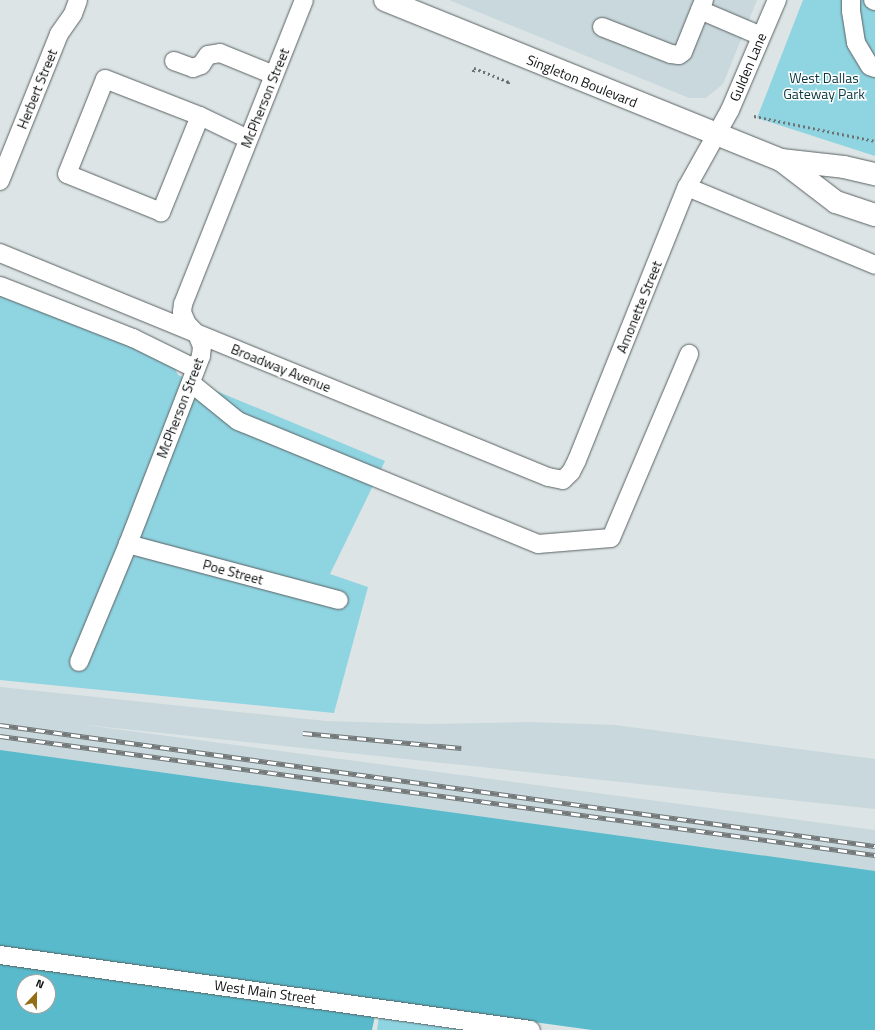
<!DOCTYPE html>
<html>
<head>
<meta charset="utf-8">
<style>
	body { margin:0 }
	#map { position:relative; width:875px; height:1030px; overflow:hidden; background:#dce4e5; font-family:"Titillium Web",sans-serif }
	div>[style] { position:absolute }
	.built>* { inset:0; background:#c8d8dc }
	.green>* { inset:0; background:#8fd4e1 }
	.forest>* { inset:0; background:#58bacb }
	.path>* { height:2.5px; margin-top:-1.25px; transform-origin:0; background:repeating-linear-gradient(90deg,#6e7273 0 2px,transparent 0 5px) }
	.roads { filter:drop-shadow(0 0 1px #5a6162) drop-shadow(0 0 1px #5a6162) }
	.minor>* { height:18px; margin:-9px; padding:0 9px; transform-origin:9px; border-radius:9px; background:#fff }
	.major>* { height:22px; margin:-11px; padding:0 11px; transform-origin:11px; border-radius:11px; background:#fff }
	.rail>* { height:4.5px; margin-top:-2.25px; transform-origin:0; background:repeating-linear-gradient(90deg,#fff 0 9px,#737879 0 18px); box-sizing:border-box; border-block:1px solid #737879 }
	span { translate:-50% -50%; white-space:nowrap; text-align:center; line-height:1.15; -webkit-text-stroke:3px #fff; paint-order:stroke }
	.street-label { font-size:14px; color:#101213 }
	.park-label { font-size:14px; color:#08383f }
	.north { position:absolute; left:16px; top:974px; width:40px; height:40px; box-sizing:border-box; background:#fff; border:1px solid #9fa0a1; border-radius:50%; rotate:22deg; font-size:11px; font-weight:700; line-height:16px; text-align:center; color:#101213 }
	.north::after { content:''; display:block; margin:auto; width:14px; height:18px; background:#946e17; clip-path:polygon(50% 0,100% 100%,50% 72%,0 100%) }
</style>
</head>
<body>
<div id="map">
	<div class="built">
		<div style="clip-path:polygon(449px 0,757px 0,723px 84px,706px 98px,689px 98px)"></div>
		<div style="clip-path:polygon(0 687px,326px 721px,429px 724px,529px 722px,615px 725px,875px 759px,875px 809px,77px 724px,875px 830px,875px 943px,0 808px)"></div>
	</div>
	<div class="green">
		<div style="clip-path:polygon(803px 0,875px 0,875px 156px,757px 118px)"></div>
		<div style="clip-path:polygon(0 291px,111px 337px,173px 365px,178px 375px,385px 461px,330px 574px,368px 587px,334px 713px,0 680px)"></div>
		<div style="clip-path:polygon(379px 1017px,475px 1030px,377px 1030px)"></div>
	</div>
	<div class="forest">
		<div style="clip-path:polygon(evenodd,0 750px,875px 871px,875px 1030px,592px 1030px,378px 1001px,372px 1030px,0 1030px,0 750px,24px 982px,48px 982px,48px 1006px,24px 1006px,24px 982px)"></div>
	</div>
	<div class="path">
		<div style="left:473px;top:72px;width:4px;rotate:-76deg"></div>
		<div style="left:474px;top:68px;width:38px;rotate:22deg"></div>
		<div style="left:509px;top:82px;width:4px;rotate:104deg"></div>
		<div style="left:754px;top:116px;width:124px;rotate:11.7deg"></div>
	</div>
	<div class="roads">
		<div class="minor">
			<div style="left:851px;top:0;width:11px;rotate:90deg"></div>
			<div style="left:851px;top:11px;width:32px;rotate:81deg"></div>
			<div style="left:856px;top:43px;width:27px;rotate:59deg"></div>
			<div style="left:870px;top:66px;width:5px;rotate:22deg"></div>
			<div style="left:873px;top:0;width:2px;rotate:27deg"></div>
			<div style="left:700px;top:10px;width:66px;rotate:23.1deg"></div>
			<div style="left:602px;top:27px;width:74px;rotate:21.4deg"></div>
			<div style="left:671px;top:54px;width:8px;rotate:7deg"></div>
			<div style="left:679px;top:55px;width:5px;rotate:-37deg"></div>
			<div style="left:683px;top:52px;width:56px;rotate:-68deg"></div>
			<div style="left:174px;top:61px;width:20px;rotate:20deg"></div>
			<div style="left:193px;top:68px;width:9px;rotate:-21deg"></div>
			<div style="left:201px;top:65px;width:12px;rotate:-55deg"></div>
			<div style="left:208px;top:55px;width:12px;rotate:-9deg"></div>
			<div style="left:220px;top:53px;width:58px;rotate:22.2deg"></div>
			<div style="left:200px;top:116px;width:104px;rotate:112.1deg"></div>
			<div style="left:161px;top:212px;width:101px;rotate:-158deg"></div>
			<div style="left:67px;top:174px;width:102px;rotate:-68.2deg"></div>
			<div style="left:105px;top:79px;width:102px;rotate:21.3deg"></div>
			<div style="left:200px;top:116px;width:53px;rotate:25.6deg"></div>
			<div style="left:0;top:181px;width:158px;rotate:-68.1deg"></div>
			<div style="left:59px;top:34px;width:24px;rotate:-55deg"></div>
			<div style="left:73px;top:14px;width:15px;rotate:-70deg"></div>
			<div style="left:687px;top:187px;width:204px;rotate:22.5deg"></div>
			<div style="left:0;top:253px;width:592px;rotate:22.23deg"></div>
			<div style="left:548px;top:477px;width:15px;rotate:11deg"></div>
			<div style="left:563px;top:480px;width:11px;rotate:-45deg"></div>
			<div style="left:571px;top:472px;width:13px;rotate:-63deg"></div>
			<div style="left:577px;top:460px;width:294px;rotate:-68.1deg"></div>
			<div style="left:687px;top:187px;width:88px;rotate:-60.8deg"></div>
			<div style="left:730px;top:110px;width:120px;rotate:-66.9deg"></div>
			<div style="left:0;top:286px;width:143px;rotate:21.4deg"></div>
			<div style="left:133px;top:338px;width:70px;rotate:26.2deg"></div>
			<div style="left:191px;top:383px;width:60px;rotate:39deg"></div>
			<div style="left:238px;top:421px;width:324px;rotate:22.3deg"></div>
			<div style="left:538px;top:544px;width:73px;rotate:-4.7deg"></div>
			<div style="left:611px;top:538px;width:200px;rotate:-67deg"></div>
			<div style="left:128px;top:544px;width:218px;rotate:14.9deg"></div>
			<div style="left:79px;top:662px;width:128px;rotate:-67.4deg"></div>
			<div style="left:128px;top:544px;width:202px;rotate:-68.8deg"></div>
			<div style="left:201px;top:356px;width:10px;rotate:-84deg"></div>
			<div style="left:202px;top:346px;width:13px;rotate:-113deg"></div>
			<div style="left:197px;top:334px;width:14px;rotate:-135deg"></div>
			<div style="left:187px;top:324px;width:13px;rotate:-113deg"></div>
			<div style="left:182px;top:312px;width:8px;rotate:-83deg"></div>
			<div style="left:183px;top:304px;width:327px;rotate:-68.3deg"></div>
			<div style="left:0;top:955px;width:536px;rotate:8.04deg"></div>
		</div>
		<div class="major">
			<div style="left:385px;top:0;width:427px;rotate:22deg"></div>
			<div style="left:781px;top:160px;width:69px;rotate:37.4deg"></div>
			<div style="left:836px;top:202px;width:41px;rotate:18.4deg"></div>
			<div style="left:781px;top:160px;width:63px;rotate:6.3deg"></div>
			<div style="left:844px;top:167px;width:32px;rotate:13deg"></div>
		</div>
	</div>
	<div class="rail">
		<div style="left:0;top:725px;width:883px;rotate:7.87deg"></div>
		<div style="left:303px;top:733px;width:159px;rotate:5.4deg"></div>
		<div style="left:0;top:736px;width:883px;rotate:7.74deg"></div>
	</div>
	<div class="street-label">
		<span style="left:748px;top:67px;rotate:-67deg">Gulden Lane</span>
		<span style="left:582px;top:81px;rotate:22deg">Singleton Boulevard</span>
		<span style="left:37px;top:89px;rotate:-68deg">Herbert Street</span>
		<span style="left:265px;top:98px;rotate:-68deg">McPherson Street</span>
		<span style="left:639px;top:307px;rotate:-68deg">Amonette Street</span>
		<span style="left:281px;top:368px;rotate:22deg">Broadway Avenue</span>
		<span style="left:180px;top:408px;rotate:-69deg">McPherson Street</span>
		<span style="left:233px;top:572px;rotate:15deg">Poe Street</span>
		<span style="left:265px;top:992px;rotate:8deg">West Main Street</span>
	</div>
	<div class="park-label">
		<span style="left:824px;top:86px">West Dallas<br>Gateway Park</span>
	</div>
	<div class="north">N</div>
</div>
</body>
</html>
